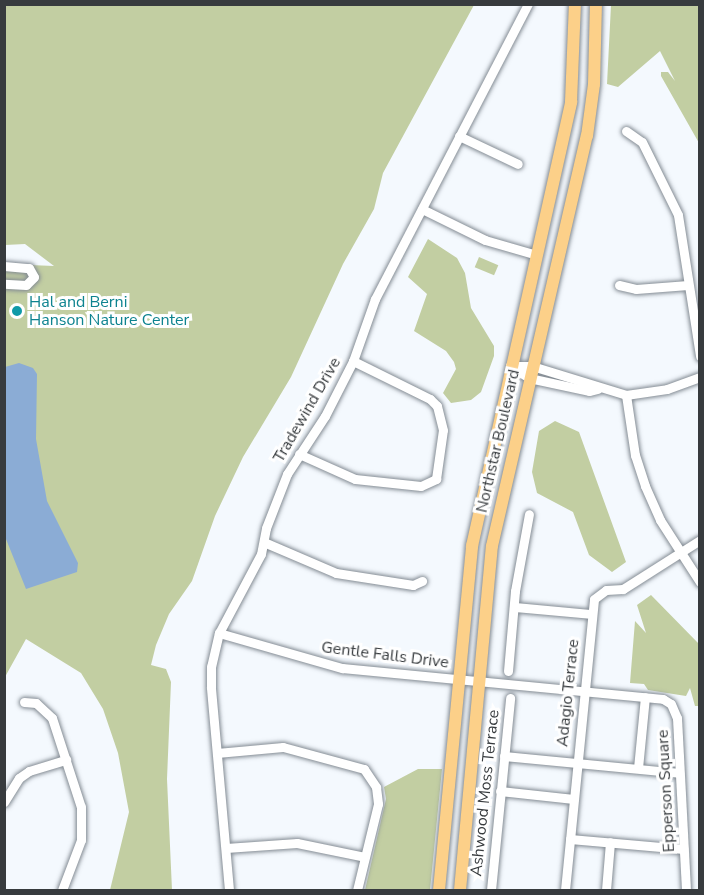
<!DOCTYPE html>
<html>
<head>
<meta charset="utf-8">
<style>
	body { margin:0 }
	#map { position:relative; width:704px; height:895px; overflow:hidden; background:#f4f9fe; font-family:"Nunito Sans",sans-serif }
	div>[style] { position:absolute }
	.green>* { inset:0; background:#c2cea2; transform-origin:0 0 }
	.water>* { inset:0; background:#8bacd5 }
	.roads { filter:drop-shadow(0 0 2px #848c94) drop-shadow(0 0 2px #848c94) }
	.minor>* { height:9px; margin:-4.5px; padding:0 4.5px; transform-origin:4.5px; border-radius:4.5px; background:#fff }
	.major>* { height:12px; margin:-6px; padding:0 6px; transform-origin:6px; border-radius:6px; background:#fcd089 }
	.dots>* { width:16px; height:16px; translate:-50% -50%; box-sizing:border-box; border:3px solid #fff; border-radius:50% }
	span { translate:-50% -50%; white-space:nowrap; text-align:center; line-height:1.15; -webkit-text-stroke:6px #fff; paint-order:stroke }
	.culture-label { font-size:16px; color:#0d838f }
	.left { translate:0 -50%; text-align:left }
	.street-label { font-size:16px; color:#373b3e }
	.frame { position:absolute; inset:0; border:6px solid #373b3e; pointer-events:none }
</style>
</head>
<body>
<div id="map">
	<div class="green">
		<div style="clip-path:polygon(5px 5px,474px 5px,383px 173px,374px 209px,343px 264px,291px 377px,243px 457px,215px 516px,192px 581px,169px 614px,156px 645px,151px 665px,166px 669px,171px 682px,167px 779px,172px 890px,110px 890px,129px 812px,118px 753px,103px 709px,81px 673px,26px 639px,5px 677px,5px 264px,54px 266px,25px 244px,5px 245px)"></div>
		<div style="clip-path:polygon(611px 5px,699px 5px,699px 143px,661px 76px,661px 72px,668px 72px,675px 81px,660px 51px,618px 87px,607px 84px)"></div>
		<div style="clip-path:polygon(428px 239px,457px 258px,465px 273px,471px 308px,494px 346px,494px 356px,481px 392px,471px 400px,451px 403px,443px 393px,456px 369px,454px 362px,446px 351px,414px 331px,427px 294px,408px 277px)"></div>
		<div style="left:479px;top:257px;width:21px;height:11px;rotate:23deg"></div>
		<div style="clip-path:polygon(555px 421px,579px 432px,626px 562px,612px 572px,589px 555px,573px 512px,537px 493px,532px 472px,539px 431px)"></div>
		<div style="clip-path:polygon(651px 595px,699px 644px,699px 706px,695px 706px,690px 688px,686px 696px,648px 690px,644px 684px,630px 683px,635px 621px,646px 633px,637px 605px)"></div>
		<div style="clip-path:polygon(418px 769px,442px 769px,430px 890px,365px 890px,386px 799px,384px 787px)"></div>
	</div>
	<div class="water">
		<div style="clip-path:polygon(19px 363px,33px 368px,37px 374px,36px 439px,47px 501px,78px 563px,77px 572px,26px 589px,4px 534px,5px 367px)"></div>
	</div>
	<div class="roads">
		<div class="minor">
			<div style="left:626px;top:131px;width:19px;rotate:35deg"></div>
			<div style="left:642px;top:142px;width:81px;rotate:63.7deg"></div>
			<div style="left:678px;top:215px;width:143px;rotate:81.1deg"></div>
			<div style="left:459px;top:136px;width:65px;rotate:25.4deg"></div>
			<div style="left:422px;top:209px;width:70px;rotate:26.2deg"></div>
			<div style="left:485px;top:240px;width:54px;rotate:16.1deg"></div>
			<div style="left:4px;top:266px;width:25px;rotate:5deg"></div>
			<div style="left:29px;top:268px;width:10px;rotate:61deg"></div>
			<div style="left:34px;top:277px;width:11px;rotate:135deg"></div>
			<div style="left:26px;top:285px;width:22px;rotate:-177deg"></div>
			<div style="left:619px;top:285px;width:17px;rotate:13deg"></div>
			<div style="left:636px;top:289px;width:52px;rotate:-4.4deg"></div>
			<div style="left:510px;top:366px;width:22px"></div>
			<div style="left:532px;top:366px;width:98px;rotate:17.1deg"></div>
			<div style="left:626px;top:395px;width:41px;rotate:-8.3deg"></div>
			<div style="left:667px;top:389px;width:35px;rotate:-20deg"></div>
			<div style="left:510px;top:366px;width:22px;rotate:32deg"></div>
			<div style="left:529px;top:378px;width:61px;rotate:12.2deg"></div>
			<div style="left:589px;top:391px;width:9px;rotate:-13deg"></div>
			<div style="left:626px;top:395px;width:61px;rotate:81.5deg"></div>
			<div style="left:635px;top:455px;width:33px;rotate:72deg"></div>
			<div style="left:645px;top:486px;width:37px;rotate:66deg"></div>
			<div style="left:660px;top:520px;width:74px;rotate:57.2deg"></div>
			<div style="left:299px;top:454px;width:61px;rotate:24.1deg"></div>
			<div style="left:355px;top:479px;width:66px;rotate:6.1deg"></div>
			<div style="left:421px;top:486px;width:17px;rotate:-25deg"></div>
			<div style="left:436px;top:479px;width:49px;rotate:-81.9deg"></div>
			<div style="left:443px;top:430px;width:25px;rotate:-104deg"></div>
			<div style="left:437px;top:406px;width:10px;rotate:-135deg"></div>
			<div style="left:430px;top:399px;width:86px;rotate:-153.7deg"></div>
			<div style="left:266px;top:543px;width:76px;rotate:23.2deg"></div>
			<div style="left:336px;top:573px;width:78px;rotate:8.9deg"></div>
			<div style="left:413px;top:585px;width:10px;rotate:-24deg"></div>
			<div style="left:514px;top:607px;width:77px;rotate:5.2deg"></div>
			<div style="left:219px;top:633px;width:128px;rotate:15.9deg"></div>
			<div style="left:342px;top:668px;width:322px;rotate:5.5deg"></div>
			<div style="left:663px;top:699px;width:9px;rotate:32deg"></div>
			<div style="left:671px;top:704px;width:15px;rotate:67deg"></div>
			<div style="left:677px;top:718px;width:172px;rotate:87deg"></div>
			<div style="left:508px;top:671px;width:80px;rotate:-85deg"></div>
			<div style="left:515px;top:591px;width:78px;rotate:-79.7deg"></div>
			<div style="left:24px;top:702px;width:12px;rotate:5deg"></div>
			<div style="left:36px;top:703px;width:22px;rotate:43deg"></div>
			<div style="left:52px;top:718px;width:94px;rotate:72deg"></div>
			<div style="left:81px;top:807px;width:33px;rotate:90deg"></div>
			<div style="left:81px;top:840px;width:53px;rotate:110.8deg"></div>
			<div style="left:217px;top:753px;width:66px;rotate:-5.2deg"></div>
			<div style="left:283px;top:747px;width:84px;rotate:15.2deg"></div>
			<div style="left:364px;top:769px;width:22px;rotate:56deg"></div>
			<div style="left:376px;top:787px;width:17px;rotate:83deg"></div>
			<div style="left:378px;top:804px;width:89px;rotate:103.7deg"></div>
			<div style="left:504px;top:756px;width:176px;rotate:5.5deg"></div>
			<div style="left:638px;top:768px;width:71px;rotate:-84.4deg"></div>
			<div style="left:500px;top:791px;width:74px;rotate:6.2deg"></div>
			<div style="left:4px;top:802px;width:28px;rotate:-58deg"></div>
			<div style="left:19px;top:778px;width:12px;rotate:-35deg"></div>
			<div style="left:29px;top:771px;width:39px;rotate:-17deg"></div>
			<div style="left:570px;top:839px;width:114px;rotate:5deg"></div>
			<div style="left:226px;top:848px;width:71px;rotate:-4deg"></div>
			<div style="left:297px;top:843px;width:69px;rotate:11.6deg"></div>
			<div style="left:229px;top:890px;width:204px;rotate:-95.1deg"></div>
			<div style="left:211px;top:687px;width:20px;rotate:-90deg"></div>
			<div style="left:211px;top:667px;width:35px;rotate:-77deg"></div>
			<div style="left:219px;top:633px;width:89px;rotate:-62deg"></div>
			<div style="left:261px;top:554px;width:26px;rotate:-79deg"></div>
			<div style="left:266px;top:528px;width:58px;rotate:-68.7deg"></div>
			<div style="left:287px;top:474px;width:69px;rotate:-56.8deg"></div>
			<div style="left:325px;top:416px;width:62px;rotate:-63deg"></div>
			<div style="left:353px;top:361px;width:66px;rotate:-70.5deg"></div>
			<div style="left:375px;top:299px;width:332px;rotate:-62.6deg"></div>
			<div style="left:491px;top:890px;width:193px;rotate:-84.3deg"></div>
			<div style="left:565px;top:890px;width:292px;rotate:-84.3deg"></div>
			<div style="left:594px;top:599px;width:15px;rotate:-37deg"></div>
			<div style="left:606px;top:590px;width:17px;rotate:-3deg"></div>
			<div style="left:623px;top:589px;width:91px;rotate:-32.5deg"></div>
			<div style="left:606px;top:890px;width:48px;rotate:-85.2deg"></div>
		</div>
		<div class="major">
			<div style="left:439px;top:890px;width:346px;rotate:-84.5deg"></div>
			<div style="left:472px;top:546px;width:455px;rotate:-77.4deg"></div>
			<div style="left:571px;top:102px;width:98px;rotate:-87.7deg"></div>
			<div style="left:460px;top:890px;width:345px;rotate:-84.7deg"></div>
			<div style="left:492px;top:546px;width:421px;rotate:-77deg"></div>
			<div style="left:587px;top:136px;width:52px;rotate:-82.3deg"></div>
			<div style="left:594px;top:84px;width:80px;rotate:-88.6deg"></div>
		</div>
	</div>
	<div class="dots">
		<div style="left:17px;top:311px;background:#0f9aa8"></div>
	</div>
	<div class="culture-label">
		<span class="left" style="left:29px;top:311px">Hal and Berni<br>Hanson Nature Center</span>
	</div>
	<div class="street-label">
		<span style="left:307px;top:410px;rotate:-60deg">Tradewind Drive</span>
		<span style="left:498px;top:441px;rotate:-77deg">Northstar Boulevard</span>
		<span style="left:385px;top:655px;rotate:7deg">Gentle Falls Drive</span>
		<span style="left:568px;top:693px;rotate:-84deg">Adagio Terrace</span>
		<span style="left:666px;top:791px;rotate:-93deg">Epperson Square</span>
		<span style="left:485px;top:793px;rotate:-84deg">Ashwood Moss Terrace</span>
	</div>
	<div class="frame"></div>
</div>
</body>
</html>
